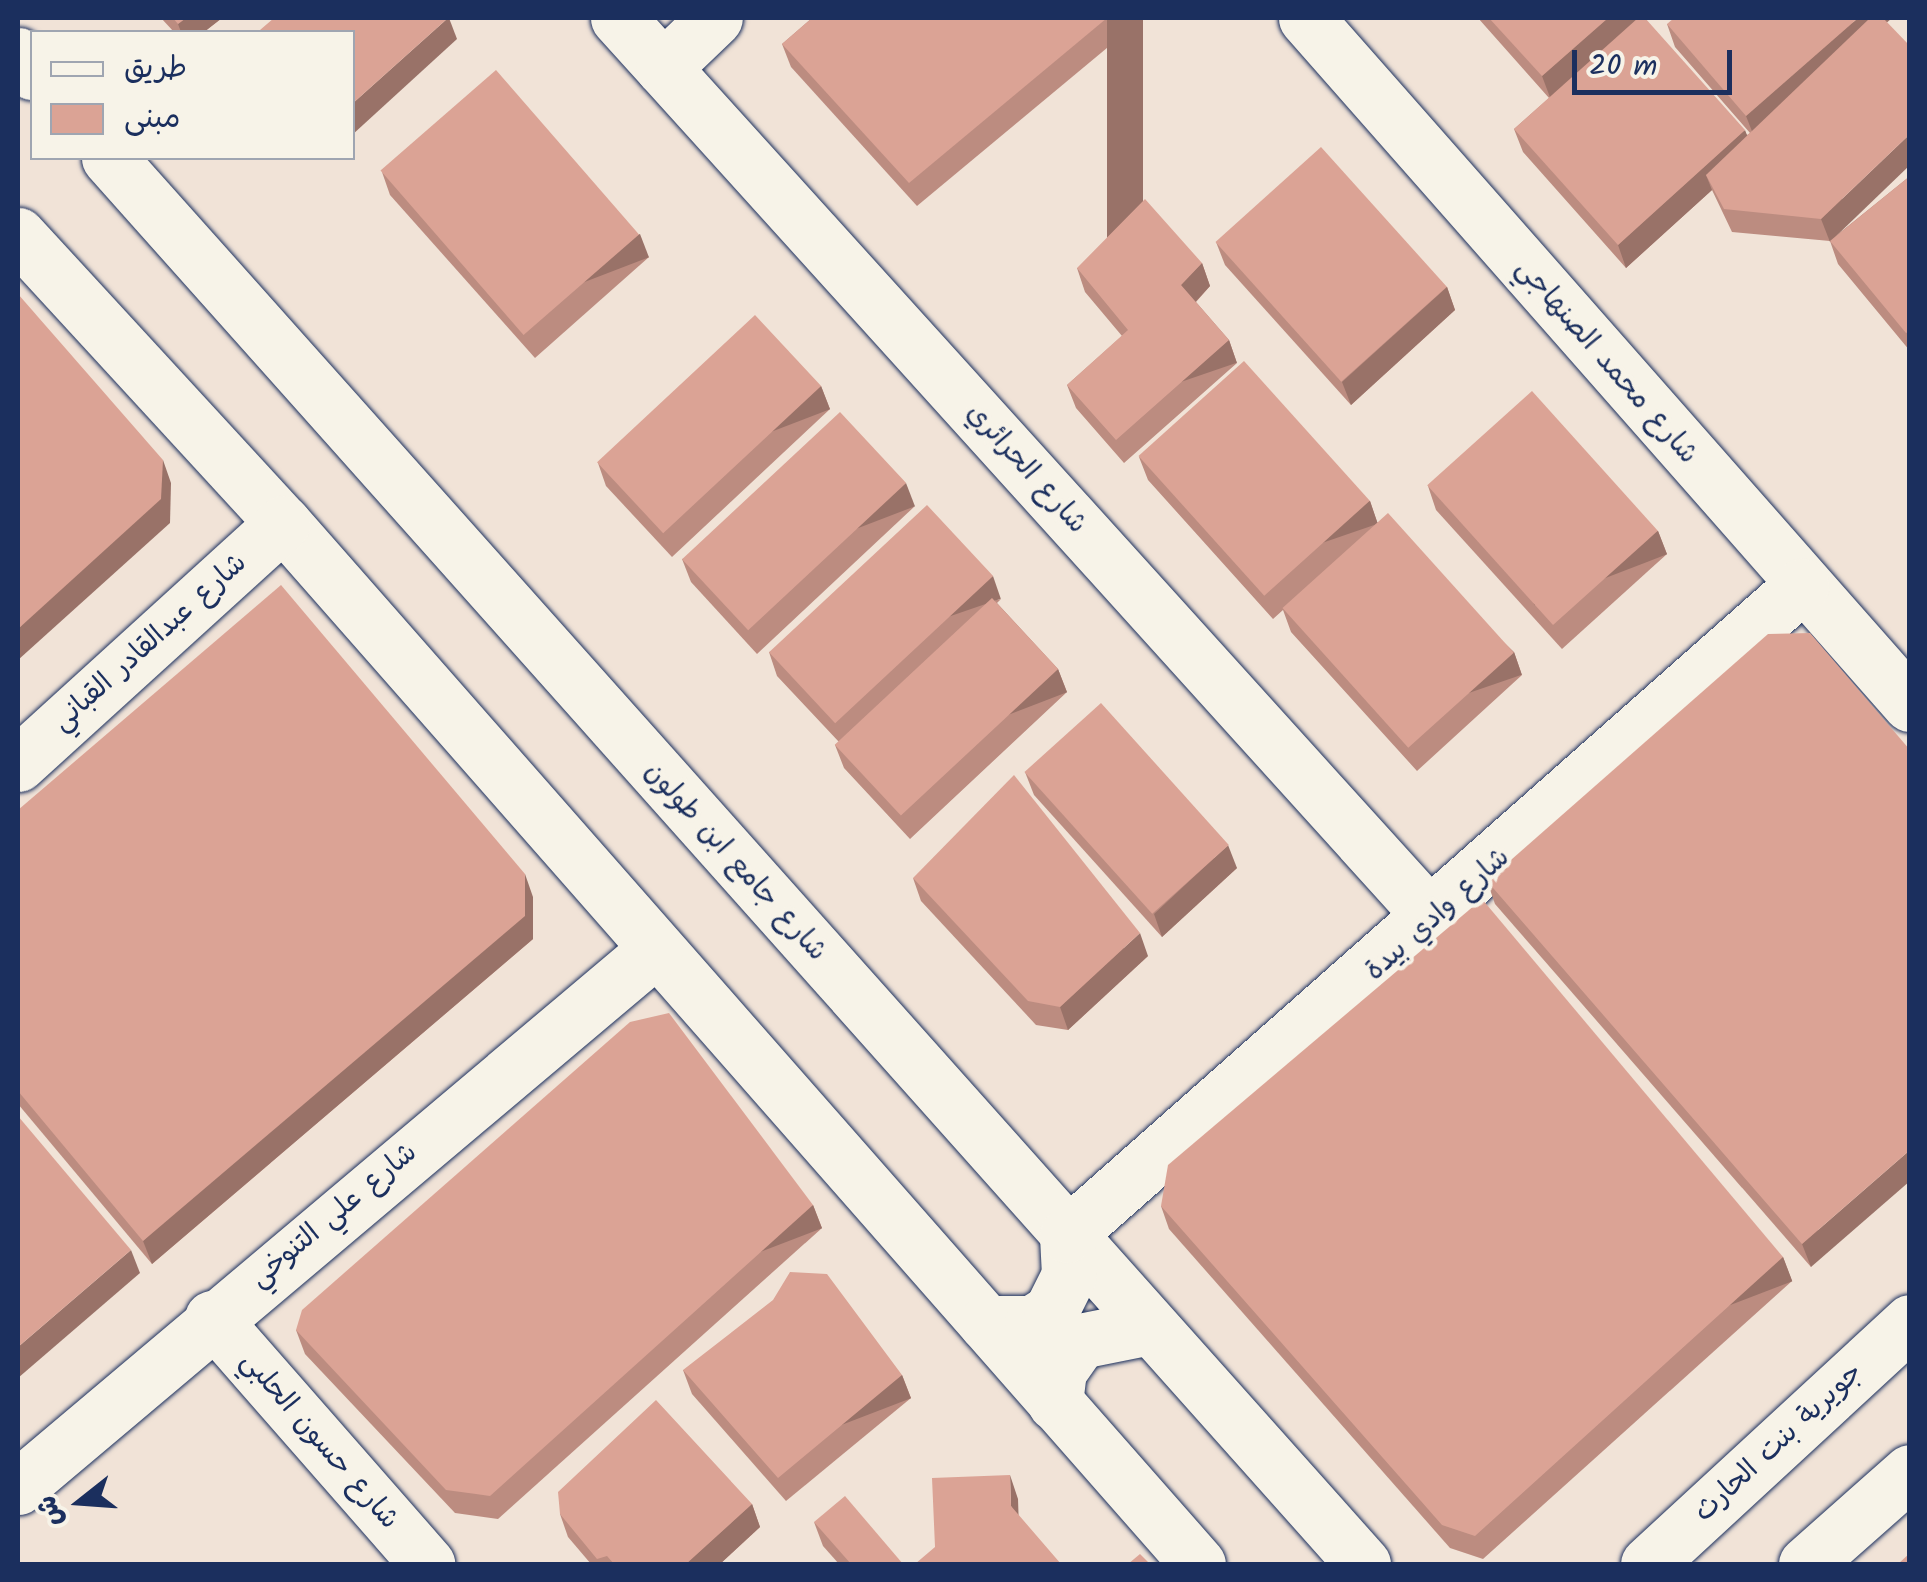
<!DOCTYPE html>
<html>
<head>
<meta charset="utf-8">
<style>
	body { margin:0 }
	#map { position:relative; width:1927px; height:1582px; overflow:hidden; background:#f1e3d7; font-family:Kalam,"Playpen Sans Arabic",sans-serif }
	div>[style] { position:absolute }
	.roads { filter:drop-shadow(0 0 2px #1b2f5e) drop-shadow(0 0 2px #1b2f5e) }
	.street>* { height:55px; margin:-27.5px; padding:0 27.5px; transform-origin:27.5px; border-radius:27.5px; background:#f7f3e8 }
	.secondary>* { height:55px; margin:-27.5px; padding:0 27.5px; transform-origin:27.5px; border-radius:27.5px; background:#f7f3e8 }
	.wall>* { inset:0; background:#bc8c80 }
	.shaded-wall>* { inset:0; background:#997268; transform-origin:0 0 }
	.building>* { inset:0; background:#dba395; transform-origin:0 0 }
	span { translate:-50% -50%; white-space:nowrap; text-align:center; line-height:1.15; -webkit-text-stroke:9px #f7f3e8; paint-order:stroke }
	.street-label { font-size:28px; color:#1b2f5e }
	.frame { position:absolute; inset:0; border:20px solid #1b2f5e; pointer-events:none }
	.legend { position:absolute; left:30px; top:30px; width:325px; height:130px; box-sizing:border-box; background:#f7f3e8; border:2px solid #9fa5b1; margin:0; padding:12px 18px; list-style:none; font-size:30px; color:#1b2f5e }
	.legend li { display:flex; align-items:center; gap:20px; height:50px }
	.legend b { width:50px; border:2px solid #9fa5b1 }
	.north { position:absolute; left:30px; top:1452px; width:100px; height:100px; -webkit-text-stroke:8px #f7f3e8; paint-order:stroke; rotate:253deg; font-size:28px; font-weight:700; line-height:40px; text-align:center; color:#1b2f5e }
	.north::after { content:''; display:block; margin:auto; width:35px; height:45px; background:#1b2f5e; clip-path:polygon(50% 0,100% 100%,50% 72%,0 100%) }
	.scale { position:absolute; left:1572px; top:50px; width:160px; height:45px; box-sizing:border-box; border:5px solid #1b2f5e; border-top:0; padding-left:12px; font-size:30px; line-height:35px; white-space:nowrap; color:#1b2f5e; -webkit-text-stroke:8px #f7f3e8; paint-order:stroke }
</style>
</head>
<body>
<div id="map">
	<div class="roads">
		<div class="street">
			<div style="left:618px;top:18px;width:1216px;rotate:47.87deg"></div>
			<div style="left:1306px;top:18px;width:914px;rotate:48.64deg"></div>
			<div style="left:18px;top:55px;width:22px;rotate:51deg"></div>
			<div style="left:663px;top:68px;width:72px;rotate:-43.9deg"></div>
			<div style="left:109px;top:158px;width:1884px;rotate:48.27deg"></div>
			<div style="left:18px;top:235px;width:391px;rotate:47.4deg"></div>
			<div style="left:283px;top:523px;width:1386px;rotate:48.69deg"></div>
			<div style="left:18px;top:764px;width:358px;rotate:-42.3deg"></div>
			<div style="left:212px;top:1318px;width:327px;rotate:48.8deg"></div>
			<div style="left:986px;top:1323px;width:46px"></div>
			<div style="left:1032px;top:1323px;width:22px;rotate:-32deg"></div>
			<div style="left:1051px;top:1311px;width:40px;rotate:-63.4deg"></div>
			<div style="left:1069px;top:1275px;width:40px;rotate:-92.9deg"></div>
			<div style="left:1067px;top:1235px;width:980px;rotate:-41.48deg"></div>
			<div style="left:1055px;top:1403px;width:32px;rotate:-83deg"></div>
			<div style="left:1059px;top:1371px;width:37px;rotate:-55deg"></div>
			<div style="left:1080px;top:1341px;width:66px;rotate:-11.3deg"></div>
			<div style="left:18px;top:1487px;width:833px;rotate:-40.13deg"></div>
		</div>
		<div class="secondary">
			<div style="left:1648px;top:1564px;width:357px;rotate:-42.7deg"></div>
			<div style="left:1806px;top:1564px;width:139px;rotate:-41.5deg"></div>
		</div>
	</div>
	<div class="wall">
		<div style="clip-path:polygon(161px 18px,222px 18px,204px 32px,174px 32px)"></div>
		<div style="clip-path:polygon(812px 18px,1143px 18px,917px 206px,791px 67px,782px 44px)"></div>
		<div style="clip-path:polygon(1478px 18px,1644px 18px,1747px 135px,1750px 133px,1675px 47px,1667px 24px,1887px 22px,1832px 239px,1910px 176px,1910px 351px,1838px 264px,1830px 241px,1732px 232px,1712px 190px,1626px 268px,1523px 152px,1514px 129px,1549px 98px)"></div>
		<div style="clip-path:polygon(382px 172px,649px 257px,535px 358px,390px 195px)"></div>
		<div style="clip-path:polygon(1216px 242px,1447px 287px,1455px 310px,1351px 405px,1225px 265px)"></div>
		<div style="clip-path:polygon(1202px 263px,1210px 286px,1196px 302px,1229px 340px,1237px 363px,1124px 463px,1076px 408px,1067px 385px,1122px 336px,1085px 292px,1077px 268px)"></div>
		<div style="clip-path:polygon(821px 386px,830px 409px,672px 557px,606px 486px,598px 463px)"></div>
		<div style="clip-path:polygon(1139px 457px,1370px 501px,1377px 522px,1514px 652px,1522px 675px,1417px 771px,1291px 632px,1283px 610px,1273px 619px,1148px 480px)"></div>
		<div style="clip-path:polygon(1428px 486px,1658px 531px,1667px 554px,1562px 649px,1436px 510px)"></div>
		<div style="clip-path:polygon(915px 506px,757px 654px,691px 582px,682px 559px)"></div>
		<div style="clip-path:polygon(1001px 599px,997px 603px,1058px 669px,1067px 692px,910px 839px,844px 768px,835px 745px,839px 742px,777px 676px,769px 652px)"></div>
		<div style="clip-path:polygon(1910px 750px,1811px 1267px,1495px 904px,1487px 881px)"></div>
		<div style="clip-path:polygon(1025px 772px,1237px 868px,1162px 937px,1034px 795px)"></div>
		<div style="clip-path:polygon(18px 810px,533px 897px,533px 939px,152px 1264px,18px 1104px)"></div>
		<div style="clip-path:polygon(913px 878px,1148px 956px,1068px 1030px,1036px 1025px,921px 901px)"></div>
		<div style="clip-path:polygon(813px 1205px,822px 1228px,498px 1519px,455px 1513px,305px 1354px,296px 1330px)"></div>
		<div style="clip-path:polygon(1161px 1206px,1783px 1257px,1792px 1281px,1483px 1559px,1450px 1548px,1169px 1229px)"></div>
		<div style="clip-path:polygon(683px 1370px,902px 1375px,911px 1398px,786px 1501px,692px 1394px)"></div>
		<div style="clip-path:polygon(752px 1504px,760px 1527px,720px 1564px,591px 1564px,568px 1537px,560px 1514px)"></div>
		<div style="clip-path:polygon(814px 1522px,903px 1564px,839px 1564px,823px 1546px)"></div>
	</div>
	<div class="shaded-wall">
		<div style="clip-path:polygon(186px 18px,222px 18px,204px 32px,181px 32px,178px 24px)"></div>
		<div style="clip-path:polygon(448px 18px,449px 18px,457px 39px,352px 135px,352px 104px)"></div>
		<div style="left:1107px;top:18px;width:36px;height:258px"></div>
		<div style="clip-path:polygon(1608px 18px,1642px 18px,1551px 100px,1542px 76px)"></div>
		<div style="clip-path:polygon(1858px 18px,1892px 18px,1755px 139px,1746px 116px)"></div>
		<div style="clip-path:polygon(1745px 130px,1754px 153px,1706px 175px,1712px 190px,1626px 268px,1618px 245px)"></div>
		<div style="clip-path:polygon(1910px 134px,1910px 165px,1830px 242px,1821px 219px)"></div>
		<div style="left:640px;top:234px;width:25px;height:152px;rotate:69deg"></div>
		<div style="clip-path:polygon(1202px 263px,1210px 286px,1189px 309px,1181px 285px)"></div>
		<div style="clip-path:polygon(1447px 287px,1455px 310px,1351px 405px,1342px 382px)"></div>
		<div style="left:1229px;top:340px;width:24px;height:151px;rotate:71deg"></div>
		<div style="left:821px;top:386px;width:25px;height:216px;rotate:69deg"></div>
		<div style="clip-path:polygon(163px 460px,171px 483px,170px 523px,18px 660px,18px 629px)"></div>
		<div style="left:906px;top:483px;width:25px;height:216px;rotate:69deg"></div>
		<div style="left:1370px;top:501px;width:24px;height:142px;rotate:71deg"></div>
		<div style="left:1658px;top:531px;width:25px;height:142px;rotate:69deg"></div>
		<div style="left:993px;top:576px;width:24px;height:216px;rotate:71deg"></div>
		<div style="left:1514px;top:652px;width:24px;height:142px;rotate:71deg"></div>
		<div style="left:1058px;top:669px;width:25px;height:215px;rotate:69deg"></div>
		<div style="clip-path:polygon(1228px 845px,1237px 868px,1162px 937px,1154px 914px)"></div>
		<div style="clip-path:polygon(525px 874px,533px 897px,533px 939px,152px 1264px,143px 1241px)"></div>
		<div style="clip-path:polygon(1140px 933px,1148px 956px,1068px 1030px,1060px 1007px)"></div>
		<div style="clip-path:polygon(1910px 1150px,1910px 1181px,1811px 1267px,1802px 1244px)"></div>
		<div style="left:813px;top:1205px;width:25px;height:435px;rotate:69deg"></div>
		<div style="clip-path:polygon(131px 1250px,140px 1273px,18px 1378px,18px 1347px)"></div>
		<div style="left:1783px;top:1257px;width:26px;height:416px;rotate:69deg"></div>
		<div style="left:902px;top:1375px;width:25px;height:161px;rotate:69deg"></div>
		<div style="clip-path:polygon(1010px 1475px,1018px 1499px,1019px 1530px,1011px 1506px)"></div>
		<div style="clip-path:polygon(752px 1504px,760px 1527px,720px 1564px,686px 1564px)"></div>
	</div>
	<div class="building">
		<div style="clip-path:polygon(173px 18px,186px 18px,178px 24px)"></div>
		<div style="clip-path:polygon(274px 18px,448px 18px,352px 104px,352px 32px,262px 32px,260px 30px)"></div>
		<div style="clip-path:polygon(812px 18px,1107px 18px,909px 183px,782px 44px)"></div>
		<div style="clip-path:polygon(1489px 18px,1608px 18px,1542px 76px)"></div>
		<div style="clip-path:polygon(1638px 18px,1645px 18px,1745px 130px,1618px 245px,1514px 129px)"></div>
		<div style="clip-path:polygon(1674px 18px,1858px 18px,1746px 116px,1667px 24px)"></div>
		<div style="clip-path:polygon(1870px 18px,1883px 18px,1910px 46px,1910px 134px,1821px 219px,1724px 209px,1706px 175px)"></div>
		<div style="left:496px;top:70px;width:218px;height:153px;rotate:49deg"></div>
		<div style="left:1321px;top:147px;width:188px;height:142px;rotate:48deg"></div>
		<div style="clip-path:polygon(1910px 176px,1910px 331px,1906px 333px,1830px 241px)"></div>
		<div style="clip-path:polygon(1145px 199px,1202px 263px,1181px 285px,1229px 340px,1116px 440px,1067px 385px,1128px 330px,1077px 268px)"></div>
		<div style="clip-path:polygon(18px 294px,163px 460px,161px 499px,18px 629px)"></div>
		<div style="left:755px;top:315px;width:97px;height:216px;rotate:47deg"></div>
		<div style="left:1244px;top:361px;width:188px;height:142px;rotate:48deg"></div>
		<div style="left:1532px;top:391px;width:188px;height:141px;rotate:48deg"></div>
		<div style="left:840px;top:412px;width:97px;height:216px;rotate:47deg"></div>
		<div style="left:927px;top:505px;width:97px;height:216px;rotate:47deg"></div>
		<div style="left:1388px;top:513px;width:188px;height:142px;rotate:48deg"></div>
		<div style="clip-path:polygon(281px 585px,525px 874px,525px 916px,143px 1241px,18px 1091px,18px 810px)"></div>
		<div style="left:992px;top:598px;width:97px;height:215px;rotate:47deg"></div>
		<div style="clip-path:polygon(1810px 633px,1910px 750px,1910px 1150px,1802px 1244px,1487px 881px,1768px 634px)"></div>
		<div style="left:1101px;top:703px;width:191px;height:103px;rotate:48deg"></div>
		<div style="clip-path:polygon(1014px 775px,1140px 933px,1060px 1007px,1028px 1001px,913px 878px)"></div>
		<div style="clip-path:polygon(1482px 899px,1783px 1257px,1475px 1536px,1442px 1525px,1161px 1206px,1168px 1165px)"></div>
		<div style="clip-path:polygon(669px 1013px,813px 1205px,490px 1496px,446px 1490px,296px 1330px,302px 1310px,630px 1022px)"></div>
		<div style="clip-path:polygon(18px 1116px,131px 1250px,18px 1347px)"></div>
		<div style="clip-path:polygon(790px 1272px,827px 1274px,902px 1375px,778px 1478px,683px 1370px,773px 1300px)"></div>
		<div style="clip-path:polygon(656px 1400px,752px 1504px,686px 1564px,614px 1564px,607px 1556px,597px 1559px,560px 1514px,558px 1492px)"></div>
		<div style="clip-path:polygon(1010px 1475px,1011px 1506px,1061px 1564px,915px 1564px,935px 1547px,932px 1478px)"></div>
		<div style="clip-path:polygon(845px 1496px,903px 1564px,851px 1564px,814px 1522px)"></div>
		<div style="clip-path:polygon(1910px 1553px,1910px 1564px,1898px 1564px)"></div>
		<div style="clip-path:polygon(1140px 1554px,1150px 1564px,1128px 1564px)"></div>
	</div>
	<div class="street-label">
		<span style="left:1606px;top:362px;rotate:49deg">شارع محمد الصنهاجي</span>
		<span style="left:1026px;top:469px;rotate:48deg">شارع الحرائري</span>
		<span style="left:150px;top:643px;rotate:-42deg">شارع عبدالقادر القباني</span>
		<span style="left:735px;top:862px;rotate:48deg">شارع جامع ابن طولون</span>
		<span style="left:1438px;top:915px;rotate:-42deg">شارع وادي بيدة</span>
		<span style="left:334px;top:1216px;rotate:-40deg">شارع علي التنوخي</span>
		<span style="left:319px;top:1441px;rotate:49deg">شارع حسون الحلبي</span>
		<span style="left:1779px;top:1443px;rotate:-43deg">جويرية بنت الحارث</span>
	</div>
	<div class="frame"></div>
	<ul class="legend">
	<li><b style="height:12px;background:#f7f3e8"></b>طريق</li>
	<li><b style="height:28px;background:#dba395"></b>مبنى</li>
	</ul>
	<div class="north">ش</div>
	<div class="scale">20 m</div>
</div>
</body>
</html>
